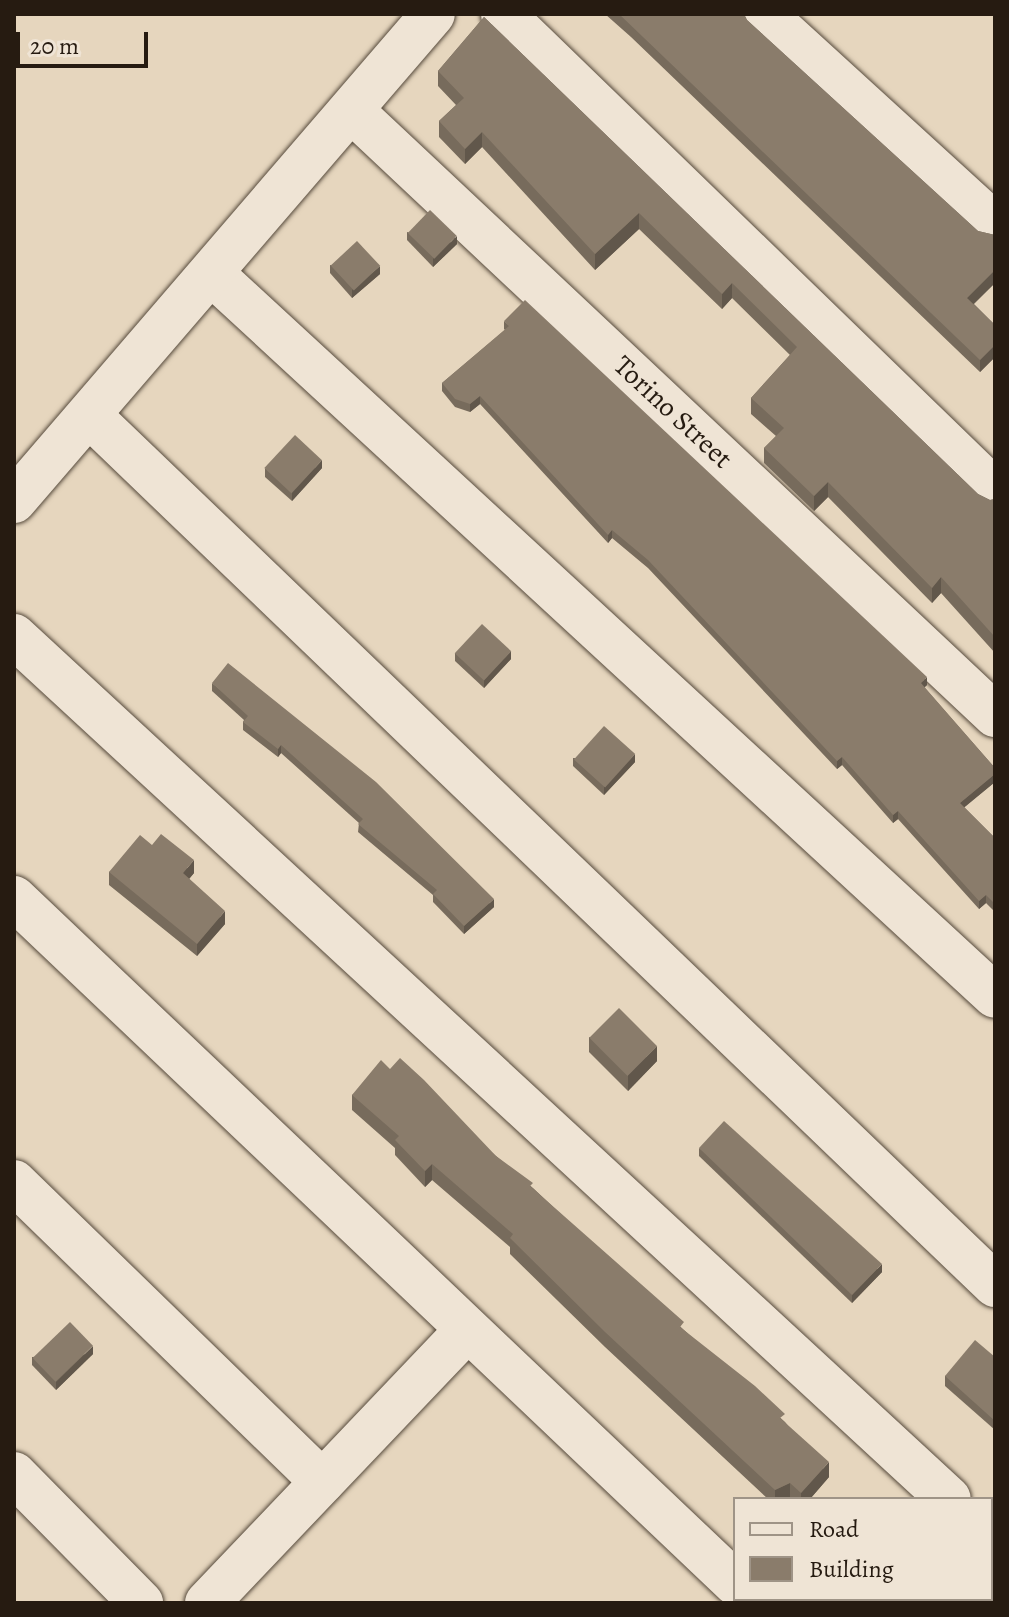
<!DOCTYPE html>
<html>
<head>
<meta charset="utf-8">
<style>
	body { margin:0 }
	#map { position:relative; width:1009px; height:1617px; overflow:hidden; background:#e6d6be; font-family:Alegreya,serif }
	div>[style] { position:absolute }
	.roads { filter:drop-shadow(0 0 2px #564a3c) drop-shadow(0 0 2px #564a3c) }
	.street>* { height:44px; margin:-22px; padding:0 22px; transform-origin:22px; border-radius:22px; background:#efe4d5 }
	.wall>* { inset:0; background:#776b5c; transform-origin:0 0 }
	.shaded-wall>* { inset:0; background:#61574b }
	.building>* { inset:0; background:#8a7c6b; transform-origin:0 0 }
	span { translate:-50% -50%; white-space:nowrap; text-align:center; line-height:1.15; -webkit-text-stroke:6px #efe4d5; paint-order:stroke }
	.street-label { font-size:28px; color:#261b11 }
	.frame { position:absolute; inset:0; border:16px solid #261b11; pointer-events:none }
	.legend { position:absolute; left:733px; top:1497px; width:260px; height:104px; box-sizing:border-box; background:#efe4d5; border:2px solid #9f9487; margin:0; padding:10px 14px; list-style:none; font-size:24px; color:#261b11 }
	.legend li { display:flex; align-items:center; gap:16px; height:40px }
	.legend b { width:40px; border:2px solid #9f9487 }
	.scale { position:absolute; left:16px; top:32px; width:132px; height:36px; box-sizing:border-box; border:4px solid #261b11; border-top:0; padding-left:10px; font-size:24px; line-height:28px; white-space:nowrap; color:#261b11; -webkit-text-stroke:6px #efe4d5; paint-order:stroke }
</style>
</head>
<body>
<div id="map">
	<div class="roads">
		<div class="street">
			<div style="left:503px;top:14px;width:685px;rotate:44.11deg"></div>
			<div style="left:764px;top:14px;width:313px;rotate:42.4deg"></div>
			<div style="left:351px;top:110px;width:884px;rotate:43.21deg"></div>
			<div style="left:211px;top:273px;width:1066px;rotate:42.68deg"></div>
			<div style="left:89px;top:415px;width:1256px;rotate:43.84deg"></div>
			<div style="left:14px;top:501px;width:642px;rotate:-49.29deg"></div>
			<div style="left:14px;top:636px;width:1272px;rotate:42.71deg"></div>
			<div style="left:14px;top:898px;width:995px;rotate:43.53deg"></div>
			<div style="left:14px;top:1182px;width:430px;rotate:44.2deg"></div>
			<div style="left:14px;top:1474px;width:181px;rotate:45.4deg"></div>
			<div style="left:991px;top:1538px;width:6px;rotate:45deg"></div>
			<div style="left:207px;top:1603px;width:377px;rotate:-46.4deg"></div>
		</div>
	</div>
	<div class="wall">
		<div style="clip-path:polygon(605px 14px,744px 14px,747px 20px,978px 231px,995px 235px,995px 283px,974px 304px,995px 325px,995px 357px,980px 372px,631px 37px)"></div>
		<div style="clip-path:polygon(484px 17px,978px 494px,990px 500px,995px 499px,995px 653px,941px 593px,932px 603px,828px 497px,814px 511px,764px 463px,764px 448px,776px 436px,751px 414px,751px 398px,790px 355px,732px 298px,722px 309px,639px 229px,595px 270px,482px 147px,465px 164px,439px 137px,439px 121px,456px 105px,438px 86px,438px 71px)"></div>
		<div style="clip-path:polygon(407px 232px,457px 244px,433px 267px,407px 240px)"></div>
		<div style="clip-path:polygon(330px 265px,380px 274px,352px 298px,330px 273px)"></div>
		<div style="clip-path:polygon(504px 321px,927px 685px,924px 687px,995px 768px,995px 782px,964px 807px,995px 838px,995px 912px,986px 903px,979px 909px,898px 819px,893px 823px,842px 765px,837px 769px,648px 568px,612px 538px,608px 543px,480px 404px,470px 412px,455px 407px,442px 391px,442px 383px,505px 330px,504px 329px)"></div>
		<div style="clip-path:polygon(322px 468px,292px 501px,265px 477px,265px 469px)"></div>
		<div style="clip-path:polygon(455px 653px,511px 659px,484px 688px,455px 661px)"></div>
		<div style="clip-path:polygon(212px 683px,494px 907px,464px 934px,433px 902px,433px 895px,358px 832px,359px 823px,281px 753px,278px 757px,243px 730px,243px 722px,244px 720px,212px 691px)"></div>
		<div style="clip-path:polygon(573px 758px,635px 762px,604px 795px,573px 766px)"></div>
		<div style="clip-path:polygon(152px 845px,194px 873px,189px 879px,225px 924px,197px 956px,109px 885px,109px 872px)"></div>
		<div style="clip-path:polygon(589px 1037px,657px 1061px,628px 1091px,589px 1052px)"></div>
		<div style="clip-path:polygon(390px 1069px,496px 1156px,533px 1188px,684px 1330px,785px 1422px,829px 1477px,810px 1499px,790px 1498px,768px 1499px,605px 1347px,510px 1254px,510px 1247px,432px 1180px,425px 1187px,395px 1155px,395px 1148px,352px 1110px,352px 1095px)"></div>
		<div style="clip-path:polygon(699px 1148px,882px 1272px,852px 1303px,699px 1156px)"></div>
		<div style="clip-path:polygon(93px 1354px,56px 1390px,32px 1365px,32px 1357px)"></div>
		<div style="clip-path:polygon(995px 1357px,995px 1430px,945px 1386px,945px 1376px)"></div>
		<div style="left:904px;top:1599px;width:63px;height:6px"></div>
	</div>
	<div class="shaded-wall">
		<div style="clip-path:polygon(482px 132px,482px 147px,465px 164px,465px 149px)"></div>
		<div style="clip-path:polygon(639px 213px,639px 229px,595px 270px,595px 254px)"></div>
		<div style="clip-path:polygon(457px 236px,457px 244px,433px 267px,433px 259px)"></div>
		<div style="clip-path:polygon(380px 266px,380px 274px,352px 298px,352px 290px)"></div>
		<div style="clip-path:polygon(995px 270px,995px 283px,967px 310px,967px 298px)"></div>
		<div style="clip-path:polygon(732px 283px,732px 298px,722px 309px,722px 294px)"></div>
		<div style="clip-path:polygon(995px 345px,995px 357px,980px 372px,980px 360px)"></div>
		<div style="clip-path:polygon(480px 396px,480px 404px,470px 412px,470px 404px)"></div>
		<div style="clip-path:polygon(322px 460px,322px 468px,292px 501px,292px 493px)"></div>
		<div style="clip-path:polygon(828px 482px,828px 497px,814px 511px,814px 496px)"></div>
		<div style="clip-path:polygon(612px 530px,612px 538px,608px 543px,608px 535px)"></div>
		<div style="clip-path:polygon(941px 577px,941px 593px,932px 603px,932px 588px)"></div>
		<div style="clip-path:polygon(511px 651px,511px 659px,484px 688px,484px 680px)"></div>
		<div style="clip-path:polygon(927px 677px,927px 685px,921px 691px,921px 683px)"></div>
		<div style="clip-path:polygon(281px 745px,281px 753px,278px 757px,278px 749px)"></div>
		<div style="clip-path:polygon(635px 754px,635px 762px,604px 795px,604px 787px)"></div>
		<div style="clip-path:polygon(842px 757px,842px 765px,837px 769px,837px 761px)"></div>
		<div style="clip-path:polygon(995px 774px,995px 782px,960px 811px,960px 803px)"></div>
		<div style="clip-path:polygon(898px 811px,898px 819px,893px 823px,893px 815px)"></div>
		<div style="clip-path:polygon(194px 860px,194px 873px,183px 886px,183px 873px)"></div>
		<div style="clip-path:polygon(986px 895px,986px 903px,979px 909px,979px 901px)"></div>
		<div style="clip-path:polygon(494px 899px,494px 907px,464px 934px,464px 926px)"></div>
		<div style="clip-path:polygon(225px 911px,225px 924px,197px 956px,197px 944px)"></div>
		<div style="clip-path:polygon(657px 1046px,657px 1061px,628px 1091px,628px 1075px)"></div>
		<div style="clip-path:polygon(432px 1164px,432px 1180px,425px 1187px,425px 1171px)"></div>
		<div style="clip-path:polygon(882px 1264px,882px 1272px,852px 1303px,852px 1295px)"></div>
		<div style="clip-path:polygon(93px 1346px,93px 1354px,56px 1390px,56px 1382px)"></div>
		<div style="clip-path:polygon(829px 1462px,829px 1477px,810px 1499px,801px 1499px,801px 1493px)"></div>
		<div style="clip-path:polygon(790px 1483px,790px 1498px,775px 1499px,775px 1490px)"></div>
		<div style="clip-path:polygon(959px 1599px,967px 1599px,963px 1603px,955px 1603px)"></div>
	</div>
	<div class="building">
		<div style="clip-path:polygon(619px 14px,744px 14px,747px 20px,978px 231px,995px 235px,995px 270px,967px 298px,995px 325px,995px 345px,980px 360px)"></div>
		<div style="clip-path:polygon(484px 17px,978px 494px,990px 500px,995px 499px,995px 637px,941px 577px,932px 588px,828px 482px,814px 496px,764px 448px,784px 428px,751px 398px,797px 347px,732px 283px,722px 294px,639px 213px,595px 254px,482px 132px,465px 149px,439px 121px,464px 98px,438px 71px)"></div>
		<div style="left:430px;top:210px;width:37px;height:32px;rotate:44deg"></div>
		<div style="left:357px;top:241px;width:34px;height:36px;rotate:47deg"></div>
		<div style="clip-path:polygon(525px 300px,927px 677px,921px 683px,995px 768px,995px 774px,960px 803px,995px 838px,995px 904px,986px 895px,979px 901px,898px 811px,893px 815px,842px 757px,837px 761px,648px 560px,612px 530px,608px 535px,480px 396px,470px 404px,455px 399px,442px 383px,509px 326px,504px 321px)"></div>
		<div style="left:295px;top:435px;width:37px;height:45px;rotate:43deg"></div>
		<div style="left:482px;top:624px;width:40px;height:40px;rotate:43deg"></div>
		<div style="clip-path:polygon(228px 663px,376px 782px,494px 899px,464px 926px,433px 894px,437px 890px,358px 824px,363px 819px,281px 745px,278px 749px,243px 722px,248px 716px,212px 683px)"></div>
		<div style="left:604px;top:726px;width:42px;height:45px;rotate:42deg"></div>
		<div style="clip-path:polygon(161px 834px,194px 860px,183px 873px,225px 911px,197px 944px,109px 872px,140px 835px,152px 845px)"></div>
		<div style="left:619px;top:1008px;width:54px;height:42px;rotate:45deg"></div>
		<div style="clip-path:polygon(400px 1058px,424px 1080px,496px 1156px,533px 1183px,530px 1186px,684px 1322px,680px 1327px,755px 1386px,785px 1414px,780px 1418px,829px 1462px,801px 1493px,790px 1483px,775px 1490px,605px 1332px,510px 1238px,513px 1234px,432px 1164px,425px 1171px,395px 1140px,399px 1136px,352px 1095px,381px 1060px,390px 1069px)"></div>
		<div style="clip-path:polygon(724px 1121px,882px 1264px,852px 1295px,699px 1148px)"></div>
		<div style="left:70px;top:1322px;width:33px;height:52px;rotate:46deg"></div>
		<div style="clip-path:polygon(975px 1340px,995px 1357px,995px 1421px,945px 1376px)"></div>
		<div style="clip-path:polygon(911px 1599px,959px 1599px,955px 1603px,915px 1603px)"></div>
	</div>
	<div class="street-label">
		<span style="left:673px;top:412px;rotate:43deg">Torino Street</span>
	</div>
	<div class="frame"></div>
	<ul class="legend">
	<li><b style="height:10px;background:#efe4d5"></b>Road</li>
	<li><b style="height:22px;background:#8a7c6b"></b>Building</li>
	</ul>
	<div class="scale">20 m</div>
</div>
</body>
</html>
